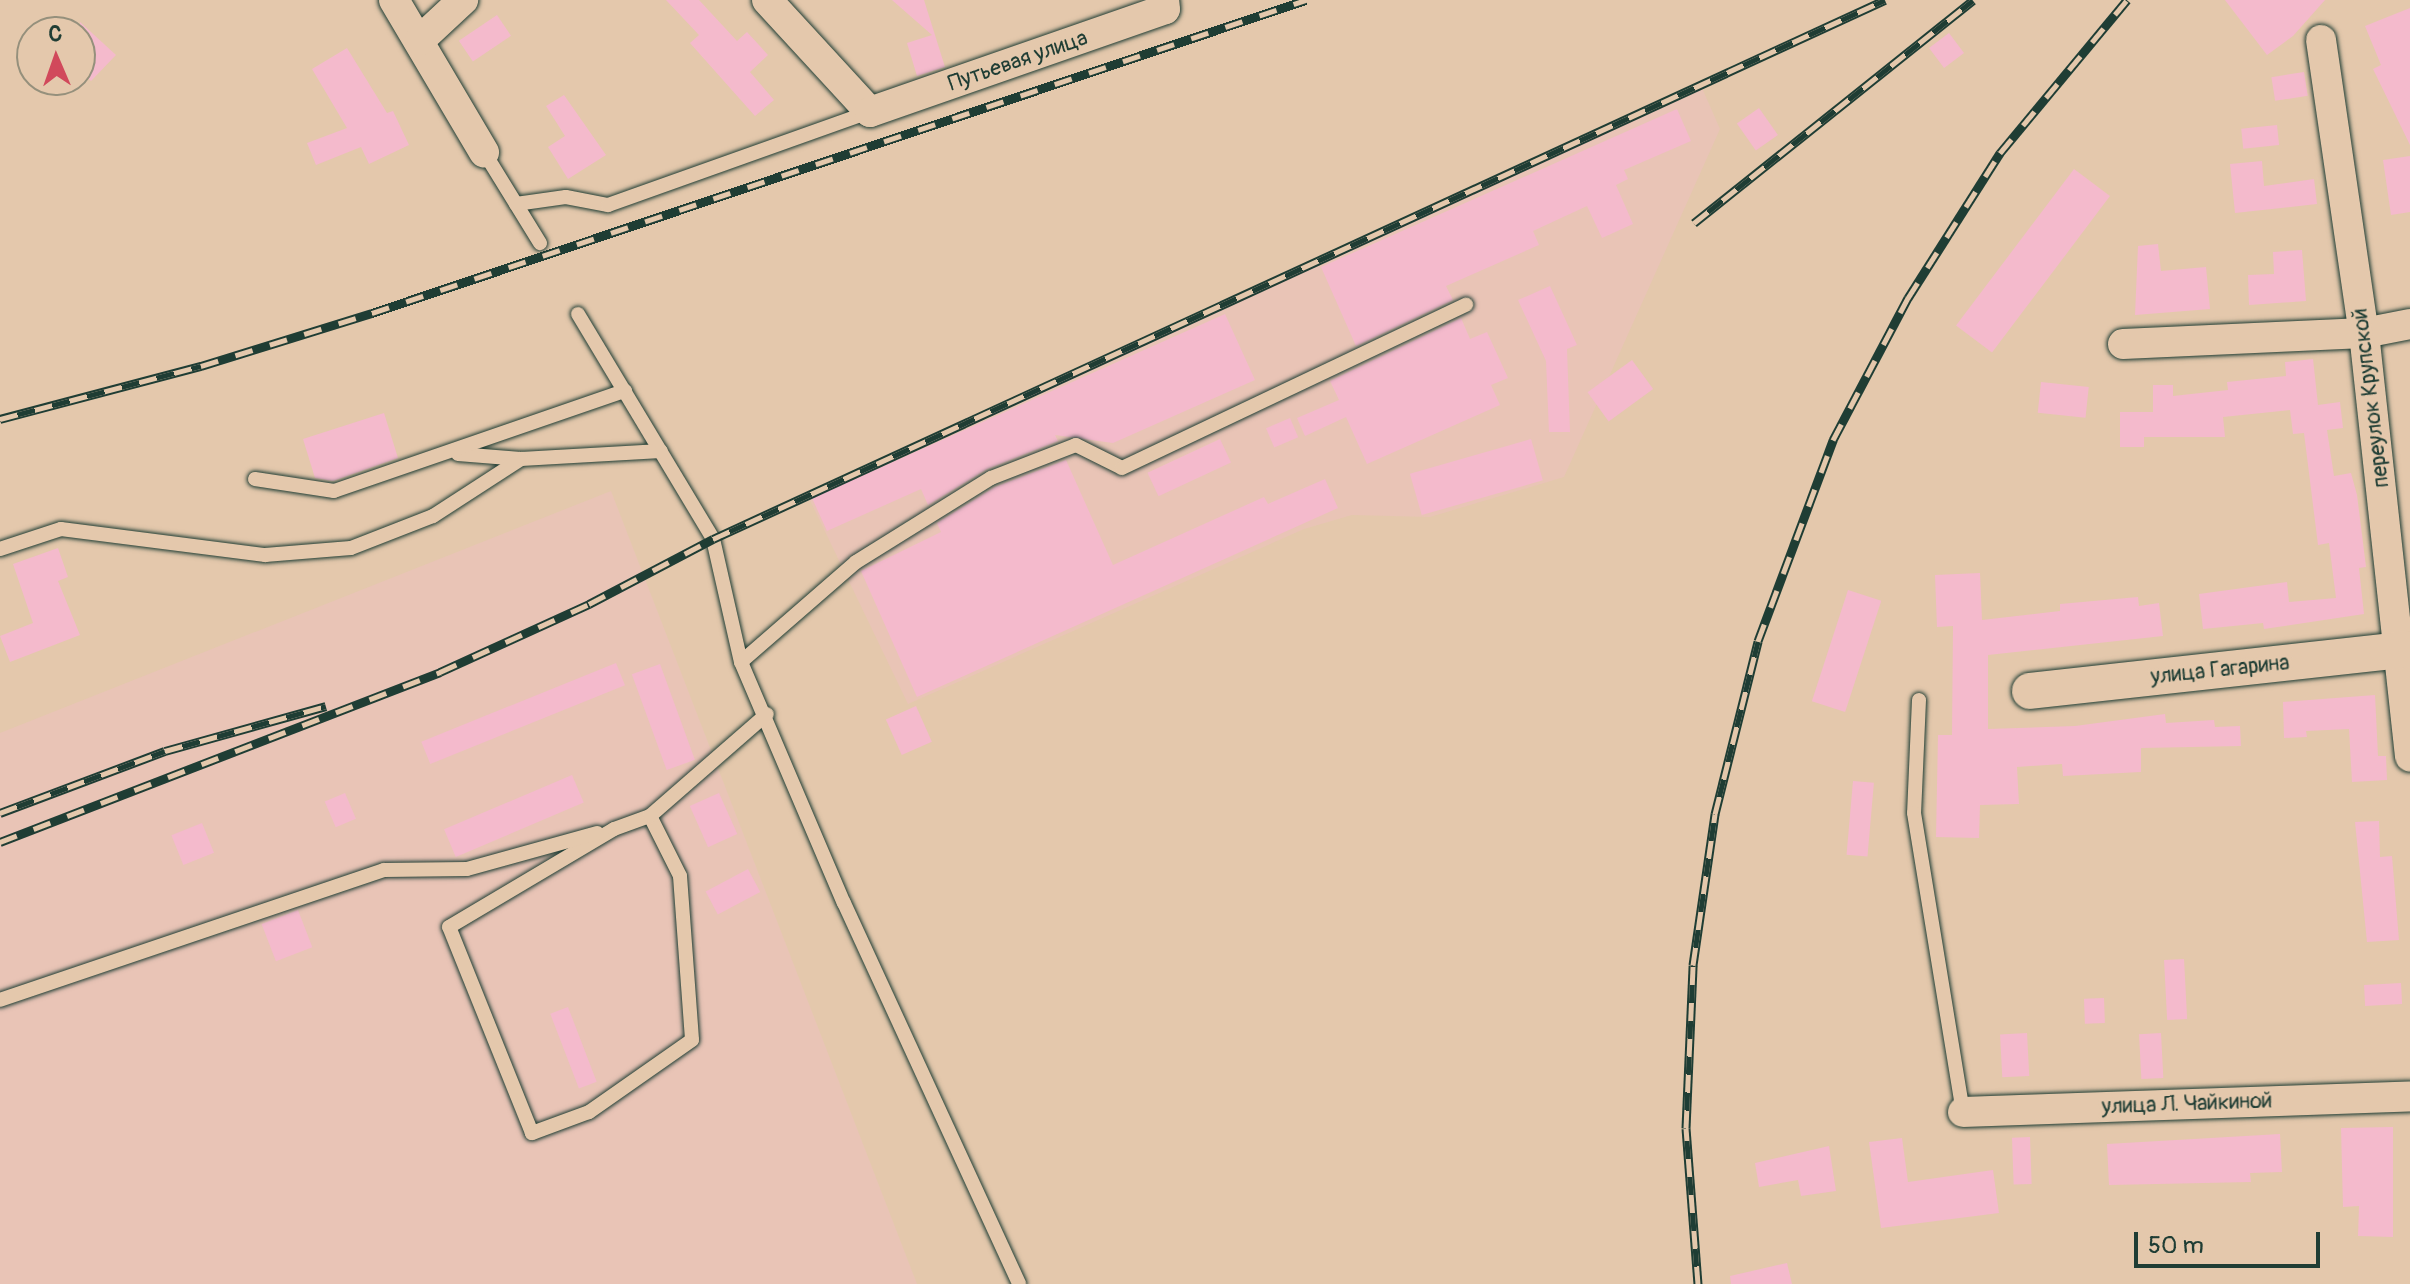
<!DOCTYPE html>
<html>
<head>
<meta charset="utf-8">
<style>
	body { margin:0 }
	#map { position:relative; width:2410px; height:1284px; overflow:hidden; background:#e4c8ac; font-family:Pangolin,sans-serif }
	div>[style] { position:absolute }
	.built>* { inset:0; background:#e9c4b6 }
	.building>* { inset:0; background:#f4bacc; transform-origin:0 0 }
	.roads { filter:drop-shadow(0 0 2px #1f3d34) drop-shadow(0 0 2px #1f3d34) }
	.service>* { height:14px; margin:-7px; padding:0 7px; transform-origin:7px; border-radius:7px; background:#e4c8ac }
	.minor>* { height:30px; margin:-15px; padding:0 15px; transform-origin:15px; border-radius:15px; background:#e4c8ac }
	.tertiary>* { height:36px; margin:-18px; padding:0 18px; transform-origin:18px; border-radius:18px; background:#e4c8ac }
	.rail>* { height:9px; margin-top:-4.5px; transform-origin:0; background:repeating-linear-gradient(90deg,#e4c8ac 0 18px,#1f3d34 0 36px); box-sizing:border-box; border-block:2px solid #1f3d34 }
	span { translate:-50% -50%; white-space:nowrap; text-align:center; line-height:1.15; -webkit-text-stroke:6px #e4c8ac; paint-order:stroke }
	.street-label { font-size:22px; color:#1f3d34 }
	.north { position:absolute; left:16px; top:16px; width:80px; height:80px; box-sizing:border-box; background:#e4c8ac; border:2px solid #95907c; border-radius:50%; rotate:358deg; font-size:22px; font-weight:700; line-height:32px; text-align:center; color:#1f3d34 }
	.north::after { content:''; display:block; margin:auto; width:28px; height:36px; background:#d1495b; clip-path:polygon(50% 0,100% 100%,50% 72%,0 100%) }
	.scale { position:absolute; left:2134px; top:1232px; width:186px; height:36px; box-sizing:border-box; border:4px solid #1f3d34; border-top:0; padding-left:10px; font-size:24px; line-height:28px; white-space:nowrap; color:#1f3d34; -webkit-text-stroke:6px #e4c8ac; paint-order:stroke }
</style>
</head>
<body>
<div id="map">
	<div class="built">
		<div style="clip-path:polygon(1702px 88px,1720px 129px,1564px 477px,1430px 517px,1352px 515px,1304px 529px,908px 704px,808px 496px)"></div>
		<div style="clip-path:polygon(611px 491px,917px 1284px,0 1284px,0 733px)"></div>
	</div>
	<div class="building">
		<div style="clip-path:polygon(666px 0,699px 0,737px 41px,747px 32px,768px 55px,750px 72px,774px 100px,755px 116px,690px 43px,699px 35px)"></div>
		<div style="clip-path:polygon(892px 0,924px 0,945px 67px,917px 76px,907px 43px,932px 35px)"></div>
		<div style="clip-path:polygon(2225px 0,2325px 0,2293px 36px,2267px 55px)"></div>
		<div style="clip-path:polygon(2410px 8px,2410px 145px,2373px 69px,2381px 65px,2365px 26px)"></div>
		<div style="left:497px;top:15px;width:25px;height:46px;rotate:56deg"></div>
		<div style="clip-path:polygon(80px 22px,116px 55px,91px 81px,80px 71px)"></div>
		<div style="left:1949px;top:33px;width:25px;height:25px;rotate:53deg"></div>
		<div style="clip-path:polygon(347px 48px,387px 113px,393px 111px,409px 145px,369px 164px,361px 147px,316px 165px,307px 143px,347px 128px,312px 69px)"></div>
		<div style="left:2304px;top:72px;width:24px;height:33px;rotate:81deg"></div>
		<div style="clip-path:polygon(564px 95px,606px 155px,568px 179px,548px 147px,565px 136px,546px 106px)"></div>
		<div style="left:1759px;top:108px;width:33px;height:27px;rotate:55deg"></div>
		<div style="clip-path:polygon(1677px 109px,1691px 141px,1624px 170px,1628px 179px,1616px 185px,1633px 224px,1602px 238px,1587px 206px,1533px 231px,1539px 245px,1446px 286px,1453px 300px,1356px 346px,1321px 267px)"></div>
		<div style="left:2277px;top:125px;width:20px;height:36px;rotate:84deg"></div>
		<div style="clip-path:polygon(2410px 156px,2410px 212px,2391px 215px,2383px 160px)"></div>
		<div style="clip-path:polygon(2262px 161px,2264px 186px,2314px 179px,2317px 204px,2235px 213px,2230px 164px)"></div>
		<div style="left:2074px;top:169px;width:45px;height:196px;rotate:37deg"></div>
		<div style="clip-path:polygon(2158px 244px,2161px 271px,2206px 267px,2210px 309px,2135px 315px,2138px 246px)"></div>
		<div style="clip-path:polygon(2302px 250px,2306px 301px,2249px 305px,2248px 275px,2274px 274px,2273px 252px)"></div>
		<div style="clip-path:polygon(1550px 286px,1577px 345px,1567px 349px,1570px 432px,1549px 432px,1546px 361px,1518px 300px)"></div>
		<div style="clip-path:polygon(1225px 314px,1255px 380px,1113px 443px,1055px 435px,1058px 441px,987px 469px,928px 505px,921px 489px,827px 531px,812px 498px)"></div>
		<div style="clip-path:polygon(1461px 318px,1470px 339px,1487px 332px,1508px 378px,1491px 385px,1500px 405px,1367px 464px,1346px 417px,1305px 436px,1297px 418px,1339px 400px,1330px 381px)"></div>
		<div style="clip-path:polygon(2313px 359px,2318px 405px,2340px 402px,2343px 428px,2327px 430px,2334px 476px,2351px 473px,2357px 495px,2366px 567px,2359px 568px,2364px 614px,2264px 629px,2263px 623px,2203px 629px,2199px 594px,2287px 582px,2289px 602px,2336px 598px,2329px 543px,2318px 545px,2304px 433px,2293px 434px,2290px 410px,2223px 417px,2225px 437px,2144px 437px,2144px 447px,2120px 447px,2120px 412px,2153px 412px,2153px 385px,2173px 385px,2173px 396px,2228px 390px,2227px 382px,2286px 376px,2285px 362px)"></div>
		<div style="left:1632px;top:360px;width:36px;height:55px;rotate:54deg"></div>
		<div style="left:2041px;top:382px;width:48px;height:31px;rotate:6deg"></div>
		<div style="clip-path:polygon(384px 413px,398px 458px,333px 481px,315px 478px,303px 439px)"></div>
		<div style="left:1290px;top:418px;width:21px;height:26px;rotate:67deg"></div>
		<div style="left:1220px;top:439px;width:26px;height:80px;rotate:65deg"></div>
		<div style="left:1531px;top:439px;width:43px;height:126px;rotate:74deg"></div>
		<div style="clip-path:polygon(1066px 460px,1113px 565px,1264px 497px,1268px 504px,1325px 479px,1338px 508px,917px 697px,861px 571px,941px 532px,937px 523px,995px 487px)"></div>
		<div style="clip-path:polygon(58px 548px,68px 577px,58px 581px,80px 635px,10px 662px,0 636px,33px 623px,13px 564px)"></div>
		<div style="clip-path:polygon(1980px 573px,1982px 620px,2060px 611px,2060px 604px,2138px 597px,2139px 606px,2159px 603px,2163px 636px,1988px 655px,1988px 729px,2075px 726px,2165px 714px,2166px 723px,2214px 720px,2215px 727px,2240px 726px,2241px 746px,2141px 748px,2141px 772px,2063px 776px,2062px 764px,2017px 767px,2019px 804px,1980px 805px,1979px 838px,1936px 837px,1938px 735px,1952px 735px,1953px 626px,1937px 627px,1935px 575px)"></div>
		<div style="left:1848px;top:590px;width:35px;height:117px;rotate:18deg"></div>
		<div style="left:616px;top:663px;width:24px;height:210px;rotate:68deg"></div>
		<div style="left:660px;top:664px;width:102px;height:30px;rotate:70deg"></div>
		<div style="clip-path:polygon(2375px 695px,2378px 756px,2386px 756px,2387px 780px,2352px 782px,2349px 729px,2306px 731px,2307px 737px,2284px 738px,2283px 702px)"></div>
		<div style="left:916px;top:706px;width:39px;height:33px;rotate:66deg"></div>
		<div style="left:572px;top:775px;width:30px;height:139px;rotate:67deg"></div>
		<div style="left:1853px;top:781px;width:21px;height:74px;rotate:5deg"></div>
		<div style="left:345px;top:793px;width:28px;height:22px;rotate:67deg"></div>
		<div style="left:719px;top:793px;width:45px;height:32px;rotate:66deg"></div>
		<div style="clip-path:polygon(2379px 821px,2380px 857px,2392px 856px,2399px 940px,2367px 942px,2355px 822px)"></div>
		<div style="left:202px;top:823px;width:32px;height:33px;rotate:68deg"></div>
		<div style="left:748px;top:869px;width:26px;height:48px;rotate:62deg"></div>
		<div style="left:298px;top:910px;width:40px;height:39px;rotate:69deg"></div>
		<div style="left:2184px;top:959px;width:60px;height:20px;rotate:87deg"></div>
		<div style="left:2401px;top:983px;width:21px;height:37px;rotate:87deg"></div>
		<div style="left:2104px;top:998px;width:25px;height:20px;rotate:88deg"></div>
		<div style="left:568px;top:1007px;width:80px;height:19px;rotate:69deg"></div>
		<div style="left:2027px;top:1033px;width:43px;height:27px;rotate:87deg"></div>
		<div style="left:2161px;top:1033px;width:45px;height:22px;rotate:87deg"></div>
		<div style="clip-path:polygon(2393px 1127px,2393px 1237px,2358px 1236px,2359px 1206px,2343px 1207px,2341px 1128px)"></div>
		<div style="clip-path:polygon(2280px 1134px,2282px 1172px,2250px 1173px,2251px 1182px,2109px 1185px,2107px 1144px)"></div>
		<div style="left:2030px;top:1137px;width:47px;height:18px;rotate:88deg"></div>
		<div style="clip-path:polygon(1902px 1138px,1908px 1182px,1993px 1170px,1999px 1213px,1881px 1228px,1869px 1142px)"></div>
		<div style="clip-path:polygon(1829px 1146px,1836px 1191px,1801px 1196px,1798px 1180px,1759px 1187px,1755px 1163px)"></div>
		<div style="clip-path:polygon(1787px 1263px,1792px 1284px,1731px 1284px,1730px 1276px)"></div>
	</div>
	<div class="roads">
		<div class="service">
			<div style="left:484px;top:152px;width:107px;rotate:58.4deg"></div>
			<div style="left:516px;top:204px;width:50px;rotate:-8deg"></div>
			<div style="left:566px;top:197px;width:43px;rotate:10.8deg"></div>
			<div style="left:608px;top:205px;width:277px;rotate:-19.6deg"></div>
			<div style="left:578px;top:314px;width:262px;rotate:59deg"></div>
			<div style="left:713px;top:539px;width:126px;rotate:77.2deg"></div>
			<div style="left:741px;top:662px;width:262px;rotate:66.9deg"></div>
			<div style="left:844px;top:903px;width:419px;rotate:65.3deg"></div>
			<div style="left:458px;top:454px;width:63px;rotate:4.5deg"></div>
			<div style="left:521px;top:459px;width:140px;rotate:-3.3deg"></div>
			<div style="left:255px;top:479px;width:80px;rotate:8.6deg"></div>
			<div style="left:334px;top:491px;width:308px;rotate:-19deg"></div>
			<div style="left:0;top:549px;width:64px;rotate:-18.2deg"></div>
			<div style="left:61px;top:529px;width:206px;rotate:7.3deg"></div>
			<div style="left:265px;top:555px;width:86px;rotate:-4.7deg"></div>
			<div style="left:351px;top:548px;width:88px;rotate:-21.3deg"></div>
			<div style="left:433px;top:516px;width:105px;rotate:-32.9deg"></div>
			<div style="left:741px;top:662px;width:152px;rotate:-41deg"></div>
			<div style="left:856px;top:562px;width:159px;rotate:-31.9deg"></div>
			<div style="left:991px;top:478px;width:91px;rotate:-21.2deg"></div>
			<div style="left:1076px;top:445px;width:51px;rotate:26.6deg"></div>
			<div style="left:1122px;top:468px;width:381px;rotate:-25.4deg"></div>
			<div style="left:1919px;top:700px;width:113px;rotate:92.5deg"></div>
			<div style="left:1914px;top:813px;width:303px;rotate:80.7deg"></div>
			<div style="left:650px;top:816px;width:67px;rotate:63.4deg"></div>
			<div style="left:680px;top:876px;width:164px;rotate:85.8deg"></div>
			<div style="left:692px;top:1040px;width:126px;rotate:145deg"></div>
			<div style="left:589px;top:1112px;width:61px;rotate:159.8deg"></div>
			<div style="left:532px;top:1133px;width:222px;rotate:-111.9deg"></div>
			<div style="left:449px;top:927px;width:192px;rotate:-30.7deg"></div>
			<div style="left:614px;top:829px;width:38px;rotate:-20deg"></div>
			<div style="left:650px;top:816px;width:155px;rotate:-41.1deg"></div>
			<div style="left:0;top:1000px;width:405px;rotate:-18.7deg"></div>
			<div style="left:384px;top:870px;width:83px;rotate:-0.7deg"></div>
			<div style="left:467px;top:869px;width:135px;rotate:-15.5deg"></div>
		</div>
		<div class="minor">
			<div style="left:394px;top:0;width:177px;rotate:59.4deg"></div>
			<div style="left:767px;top:0;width:152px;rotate:47.4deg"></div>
			<div style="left:870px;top:112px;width:312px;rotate:-19.2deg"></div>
			<div style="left:1165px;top:9px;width:9px;rotate:-96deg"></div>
			<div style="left:420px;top:40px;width:59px;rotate:-42.9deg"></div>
			<div style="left:2321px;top:40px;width:296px;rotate:81.7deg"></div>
			<div style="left:2364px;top:333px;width:426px;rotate:83.8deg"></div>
			<div style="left:2123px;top:344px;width:241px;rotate:-2.6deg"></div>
			<div style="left:2364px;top:333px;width:47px;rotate:-11.1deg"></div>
			<div style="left:1963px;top:1112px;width:447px;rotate:-2deg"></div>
		</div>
		<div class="tertiary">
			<div style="left:2030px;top:691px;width:382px;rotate:-6.3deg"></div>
		</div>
	</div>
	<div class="rail">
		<div style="left:1694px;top:223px;width:357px;rotate:-38.6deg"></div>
		<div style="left:0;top:419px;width:208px;rotate:-14.8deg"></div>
		<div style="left:201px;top:366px;width:179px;rotate:-17.2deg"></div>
		<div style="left:372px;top:313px;width:985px;rotate:-18.53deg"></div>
		<div style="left:0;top:813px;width:176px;rotate:-20.6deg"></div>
		<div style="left:165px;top:751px;width:167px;rotate:-15.6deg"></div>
		<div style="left:0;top:842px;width:472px;rotate:-21.1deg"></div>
		<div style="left:440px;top:672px;width:164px;rotate:-24.5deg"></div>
		<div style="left:589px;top:604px;width:140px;rotate:-27.7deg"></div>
		<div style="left:713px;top:539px;width:1290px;rotate:-24.7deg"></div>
		<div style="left:1698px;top:1284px;width:156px;rotate:-94.4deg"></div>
		<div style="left:1686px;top:1128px;width:163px;rotate:-87.5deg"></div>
		<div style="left:1693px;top:965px;width:153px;rotate:-81.7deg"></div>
		<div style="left:1715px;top:814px;width:178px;rotate:-76deg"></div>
		<div style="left:1758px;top:641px;width:215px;rotate:-69.5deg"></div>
		<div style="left:1833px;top:440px;width:161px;rotate:-62.2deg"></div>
		<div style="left:1908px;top:298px;width:172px;rotate:-57.6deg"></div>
		<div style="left:2000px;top:153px;width:199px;rotate:-50.3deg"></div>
	</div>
	<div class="street-label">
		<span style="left:1018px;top:61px;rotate:-19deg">Путьевая улица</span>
		<span style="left:2371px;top:398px;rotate:-97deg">переулок Крупской</span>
		<span style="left:2220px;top:670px;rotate:-6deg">улица Гагарина</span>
		<span style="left:2187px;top:1104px;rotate:-2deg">улица Л. Чайкиной</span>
	</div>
	<div class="north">С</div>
	<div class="scale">50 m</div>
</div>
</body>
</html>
